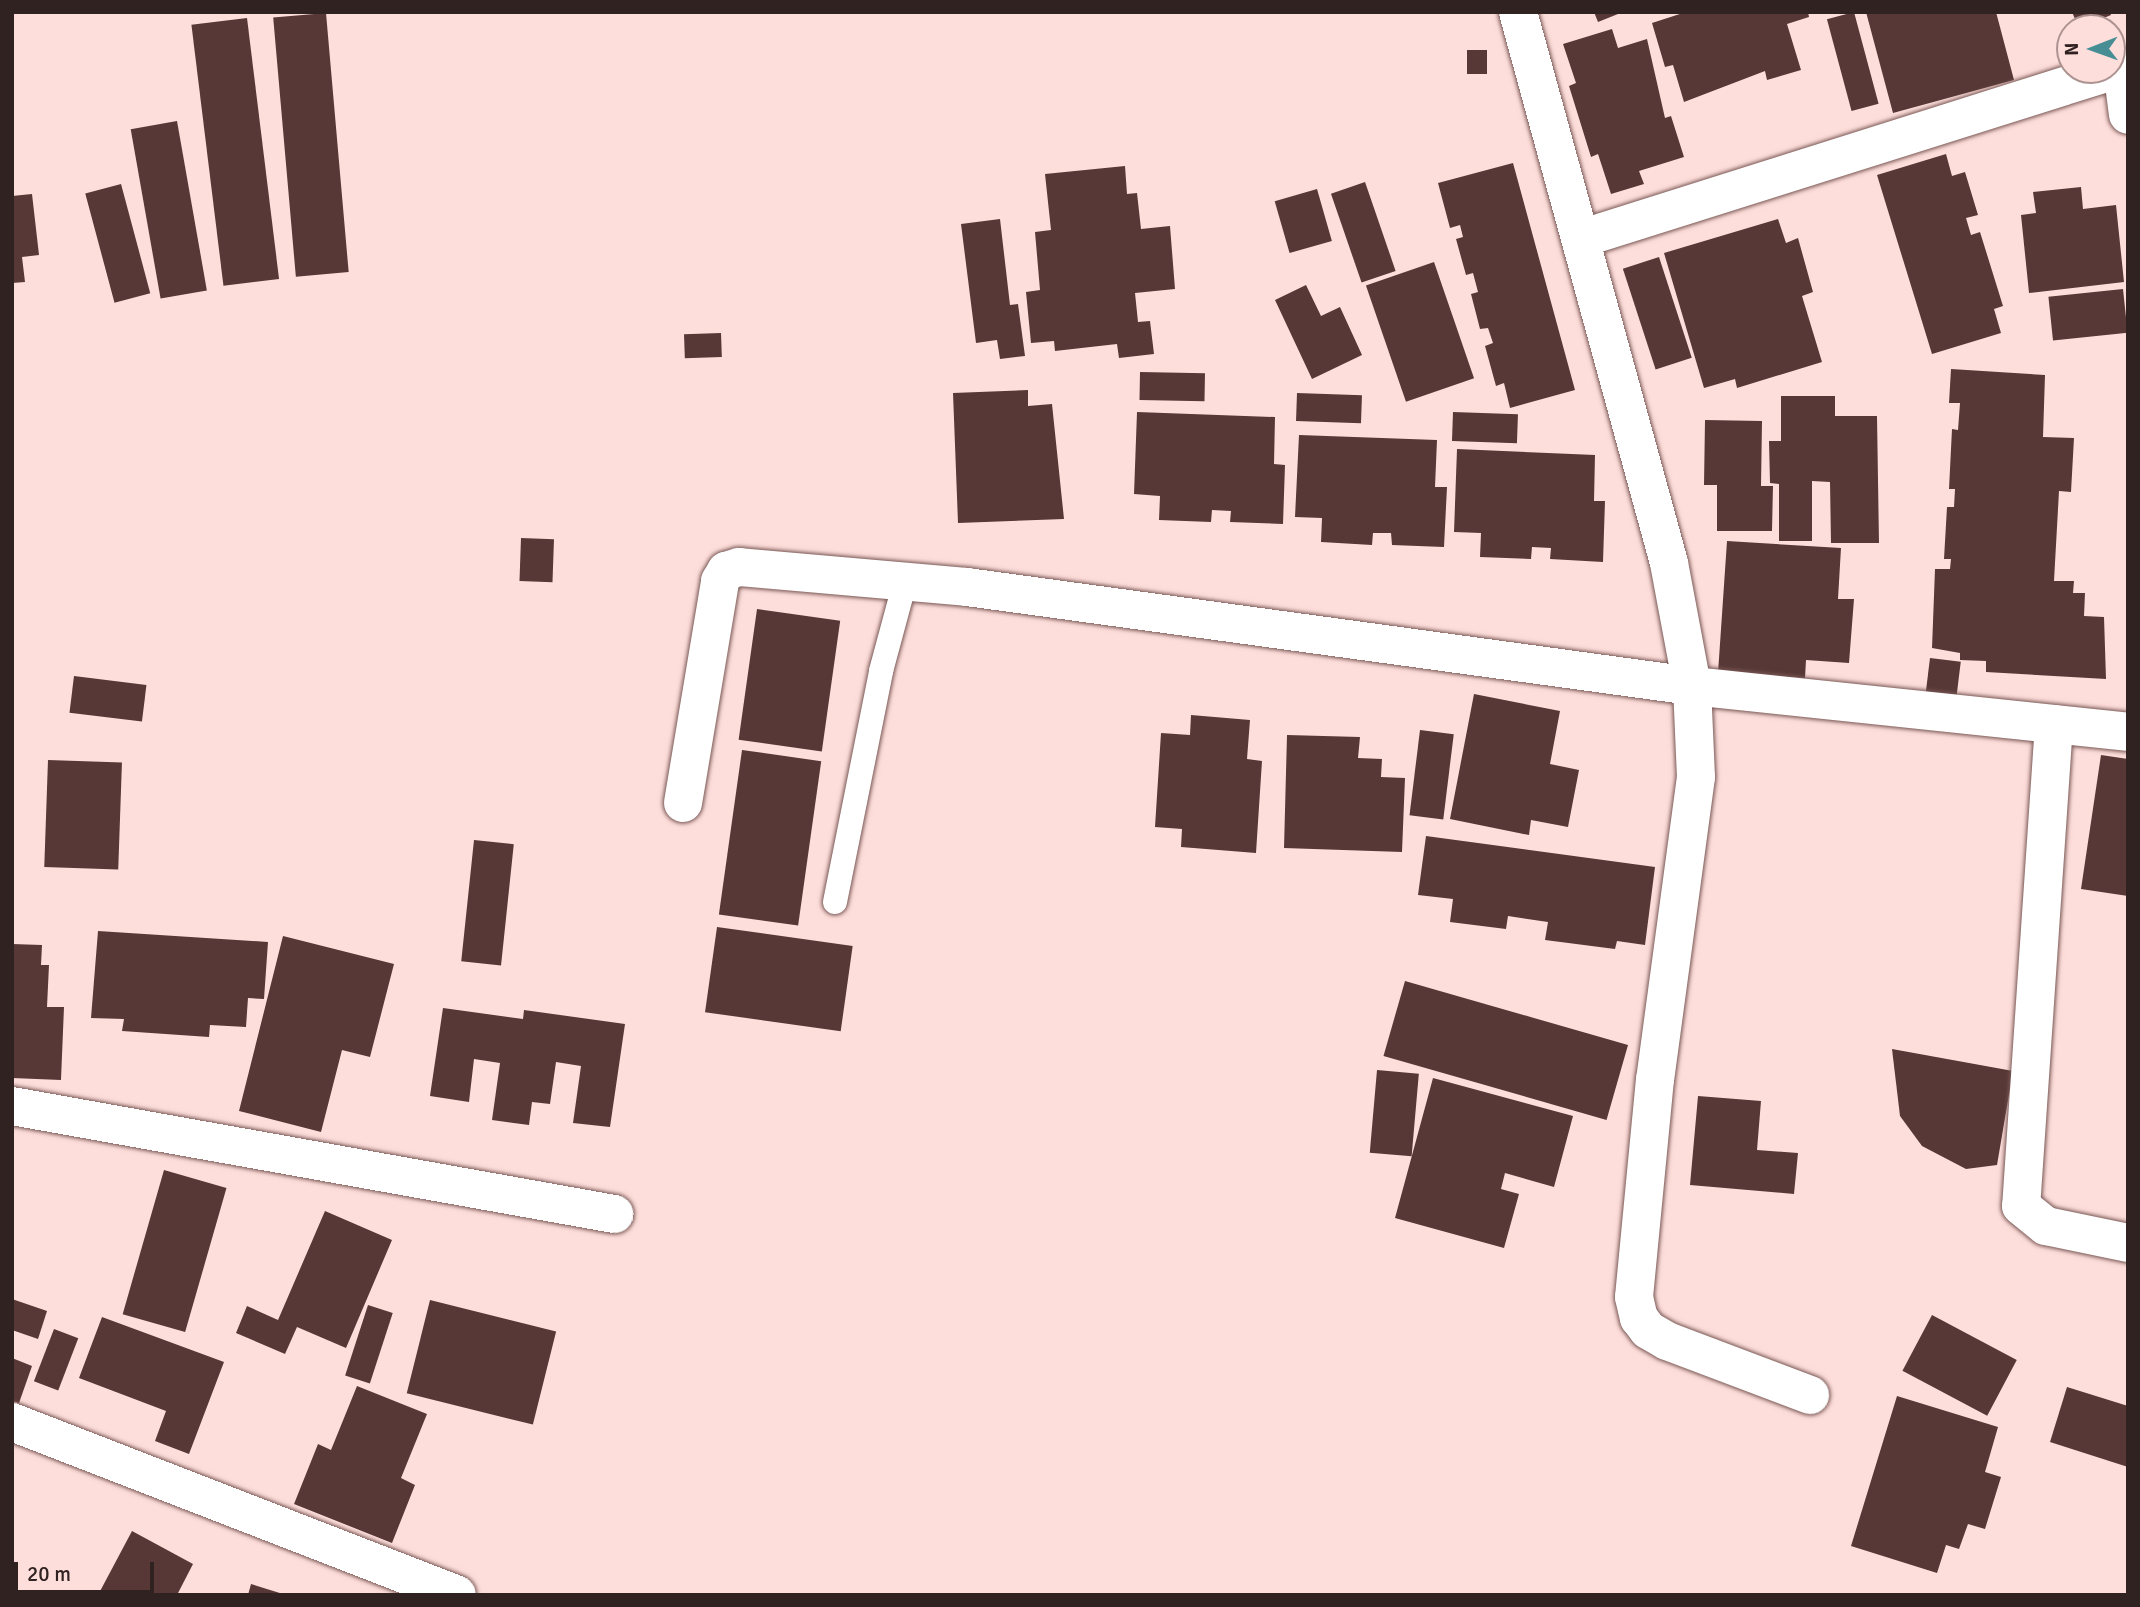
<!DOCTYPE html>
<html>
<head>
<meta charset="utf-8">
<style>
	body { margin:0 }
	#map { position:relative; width:2140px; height:1607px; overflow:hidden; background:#fededb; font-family:Signika,sans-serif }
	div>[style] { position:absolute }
	.building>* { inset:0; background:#573836; transform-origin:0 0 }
	.roads { filter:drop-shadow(0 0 2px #795855) drop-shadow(0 0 2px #795855) }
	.lane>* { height:24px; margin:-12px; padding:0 12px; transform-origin:12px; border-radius:12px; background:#fff }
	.street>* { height:38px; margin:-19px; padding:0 19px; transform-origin:19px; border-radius:19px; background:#fff }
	span { translate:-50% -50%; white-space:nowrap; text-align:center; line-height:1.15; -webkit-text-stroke:7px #fededb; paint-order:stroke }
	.frame { position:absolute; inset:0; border:14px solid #302221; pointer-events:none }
	.north { position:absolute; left:2056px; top:14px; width:70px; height:70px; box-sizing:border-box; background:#fededb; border:2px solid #ac9391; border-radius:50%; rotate:269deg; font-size:19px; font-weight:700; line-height:28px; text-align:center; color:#302221 }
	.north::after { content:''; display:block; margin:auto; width:24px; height:32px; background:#468d94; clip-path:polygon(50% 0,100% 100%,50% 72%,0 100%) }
	.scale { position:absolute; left:14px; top:1562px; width:140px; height:32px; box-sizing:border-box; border:4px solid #302221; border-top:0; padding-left:9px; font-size:21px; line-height:24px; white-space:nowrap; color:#302221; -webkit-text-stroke:5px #fededb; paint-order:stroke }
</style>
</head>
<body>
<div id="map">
	<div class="building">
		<div style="clip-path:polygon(1594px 12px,1623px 12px,1598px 22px)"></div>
		<div style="clip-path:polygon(1686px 12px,1808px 12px,1809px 17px,1787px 24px,1801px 70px,1767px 80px,1765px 71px,1684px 102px,1673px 65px,1665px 67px,1652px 23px)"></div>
		<div style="left:1854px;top:12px;width:95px;height:28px;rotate:75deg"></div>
		<div style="clip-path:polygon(1866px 12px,1996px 12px,2014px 80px,1893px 113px)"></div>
		<div style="clip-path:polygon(2072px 12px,2110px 12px,2111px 15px,2079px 28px)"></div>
		<div style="left:326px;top:13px;width:260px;height:53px;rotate:85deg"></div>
		<div style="left:247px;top:18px;width:263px;height:56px;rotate:83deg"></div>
		<div style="clip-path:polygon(1612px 29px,1618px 48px,1647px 39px,1665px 118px,1671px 116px,1684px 157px,1639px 171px,1644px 184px,1611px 194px,1598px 154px,1591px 157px,1569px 86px,1576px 83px,1563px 44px)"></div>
		<div style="left:1467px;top:50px;width:20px;height:24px"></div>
		<div style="left:177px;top:121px;width:172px;height:47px;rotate:80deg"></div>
		<div style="clip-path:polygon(1946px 154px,1952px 176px,1965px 172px,1978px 215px,1966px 218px,1971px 235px,1980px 232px,2003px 306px,1994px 309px,2001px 333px,1932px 354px,1877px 175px)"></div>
		<div style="clip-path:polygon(1513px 163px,1575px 390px,1510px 408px,1504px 383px,1496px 386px,1485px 346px,1493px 343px,1488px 328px,1480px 329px,1471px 294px,1478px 292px,1473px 273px,1466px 275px,1456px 239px,1463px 237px,1460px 225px,1450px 228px,1438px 183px)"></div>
		<div style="clip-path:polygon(1125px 166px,1127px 194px,1137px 193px,1141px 229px,1170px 226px,1175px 289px,1135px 293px,1138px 322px,1150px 321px,1154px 354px,1119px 358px,1117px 344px,1055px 351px,1054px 341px,1031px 343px,1026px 292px,1040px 290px,1035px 232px,1051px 230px,1045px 174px)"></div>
		<div style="left:1365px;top:182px;width:94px;height:36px;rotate:71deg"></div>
		<div style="left:121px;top:184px;width:113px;height:37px;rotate:75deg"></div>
		<div style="clip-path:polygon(2081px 187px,2083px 209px,2116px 205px,2124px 282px,2029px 293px,2021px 215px,2036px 213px,2033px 192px)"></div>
		<div style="left:1317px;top:189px;width:54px;height:44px;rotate:74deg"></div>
		<div style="clip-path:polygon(32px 194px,39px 255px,22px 257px,25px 282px,12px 283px,12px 196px)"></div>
		<div style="clip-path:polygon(1000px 219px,1010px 305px,1018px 304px,1025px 356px,1000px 359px,997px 340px,976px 343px,961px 224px)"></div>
		<div style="clip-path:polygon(1778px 219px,1786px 243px,1798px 238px,1813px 292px,1802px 296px,1822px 362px,1737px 388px,1735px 379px,1704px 388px,1664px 253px)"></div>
		<div style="left:1659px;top:257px;width:106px;height:38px;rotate:72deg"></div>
		<div style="left:1434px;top:262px;width:123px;height:72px;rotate:71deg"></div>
		<div style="clip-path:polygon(1306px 285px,1321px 316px,1340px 307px,1362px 355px,1312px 379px,1275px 300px)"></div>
		<div style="left:2123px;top:289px;width:44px;height:75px;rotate:84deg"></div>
		<div style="left:721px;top:333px;width:24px;height:37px;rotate:88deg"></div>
		<div style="clip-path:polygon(1951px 369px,2045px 375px,2043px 437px,2074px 438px,2071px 492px,2059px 491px,2054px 581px,2074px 581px,2073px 593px,2085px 593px,2084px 616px,2104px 617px,2106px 679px,1986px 672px,1986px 661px,1960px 660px,1960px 653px,1932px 648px,1935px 569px,1950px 569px,1951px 559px,1944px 559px,1947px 507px,1954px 507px,1955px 489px,1949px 489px,1952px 429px,1958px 430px,1960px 403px,1949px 403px)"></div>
		<div style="left:1140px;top:372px;width:65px;height:28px;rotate:1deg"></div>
		<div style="clip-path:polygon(1028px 390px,1028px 406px,1052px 404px,1064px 519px,958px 523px,953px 393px)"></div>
		<div style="left:1297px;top:393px;width:65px;height:28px;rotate:2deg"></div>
		<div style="clip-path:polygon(1781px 396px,1835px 396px,1835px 416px,1877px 416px,1879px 543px,1831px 543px,1830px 482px,1812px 481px,1812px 541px,1779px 541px,1779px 484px,1770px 483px,1769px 441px,1781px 441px)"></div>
		<div style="clip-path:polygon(1137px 412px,1275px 417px,1274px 464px,1285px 465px,1283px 524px,1230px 522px,1231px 511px,1212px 510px,1211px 522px,1159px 520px,1160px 496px,1134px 494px)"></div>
		<div style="left:1453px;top:412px;width:65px;height:29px;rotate:2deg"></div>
		<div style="clip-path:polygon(1705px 420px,1762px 421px,1761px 486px,1773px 486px,1772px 531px,1717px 531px,1717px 485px,1704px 485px)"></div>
		<div style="clip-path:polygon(1299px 435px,1437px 440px,1435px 487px,1447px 487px,1444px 547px,1392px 545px,1391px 533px,1373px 533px,1372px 545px,1321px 542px,1322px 518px,1295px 517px)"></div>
		<div style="clip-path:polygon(1457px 449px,1595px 455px,1594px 501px,1605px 501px,1603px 562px,1550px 559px,1551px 548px,1532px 547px,1531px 559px,1480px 557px,1481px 533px,1454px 532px)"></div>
		<div style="left:521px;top:538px;width:33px;height:43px;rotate:2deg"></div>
		<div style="clip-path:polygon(1727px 541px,1841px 548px,1838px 599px,1854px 599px,1849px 663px,1806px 660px,1805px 678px,1718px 673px)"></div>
		<div style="left:757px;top:609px;width:84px;height:132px;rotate:8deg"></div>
		<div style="left:1930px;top:658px;width:31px;height:34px;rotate:7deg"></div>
		<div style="left:74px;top:676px;width:73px;height:37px;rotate:7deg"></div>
		<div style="clip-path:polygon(1474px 694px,1560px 711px,1550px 764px,1579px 770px,1568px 827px,1531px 820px,1529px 835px,1450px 819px)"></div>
		<div style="clip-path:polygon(1191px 715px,1250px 720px,1247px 759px,1262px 761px,1256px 853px,1181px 847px,1182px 829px,1155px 827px,1161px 733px,1190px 735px)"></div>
		<div style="left:1420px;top:730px;width:34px;height:86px;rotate:7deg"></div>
		<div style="clip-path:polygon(1287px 735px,1360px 737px,1358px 758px,1382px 759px,1381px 777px,1405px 778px,1402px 852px,1284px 848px)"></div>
		<div style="left:742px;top:750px;width:80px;height:166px;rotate:8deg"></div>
		<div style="clip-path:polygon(2101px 755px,2128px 759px,2128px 896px,2081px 889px)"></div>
		<div style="left:48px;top:760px;width:74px;height:107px;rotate:2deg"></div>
		<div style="clip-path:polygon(1426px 836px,1655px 867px,1645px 945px,1617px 941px,1615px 949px,1545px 940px,1548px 922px,1508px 916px,1506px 929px,1450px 922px,1453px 899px,1418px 895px)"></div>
		<div style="left:474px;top:840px;width:40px;height:122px;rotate:6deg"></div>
		<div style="left:717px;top:927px;width:137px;height:86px;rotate:8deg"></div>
		<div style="clip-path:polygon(98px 931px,268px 942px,264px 999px,248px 998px,246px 1027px,210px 1025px,209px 1037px,122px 1031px,124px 1019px,91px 1018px)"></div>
		<div style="clip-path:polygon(283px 936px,394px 964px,370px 1057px,342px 1050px,321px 1132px,239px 1111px)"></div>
		<div style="clip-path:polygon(12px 944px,42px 945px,41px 965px,49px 965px,47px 1007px,64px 1007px,61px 1080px,12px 1078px)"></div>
		<div style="left:1405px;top:981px;width:232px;height:78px;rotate:16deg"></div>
		<div style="clip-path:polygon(443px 1008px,523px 1019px,524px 1010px,625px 1024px,610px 1127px,573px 1123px,581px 1066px,556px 1062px,550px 1104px,532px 1102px,529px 1125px,492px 1120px,500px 1063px,474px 1059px,469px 1102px,430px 1096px)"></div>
		<div style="clip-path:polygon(1892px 1049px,2013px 1071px,1997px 1165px,1966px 1169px,1922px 1146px,1900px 1116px)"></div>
		<div style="left:1377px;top:1070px;width:42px;height:83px;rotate:5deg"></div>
		<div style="clip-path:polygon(1433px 1078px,1573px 1116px,1554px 1187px,1505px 1173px,1501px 1189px,1519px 1194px,1504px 1248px,1395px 1218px)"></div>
		<div style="clip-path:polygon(1698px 1096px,1761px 1101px,1757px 1150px,1798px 1153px,1794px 1194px,1690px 1185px)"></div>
		<div style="left:164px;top:1170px;width:65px;height:150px;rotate:16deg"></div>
		<div style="clip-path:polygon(325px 1211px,392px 1240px,346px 1348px,297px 1327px,285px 1354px,236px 1333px,247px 1306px,278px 1320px)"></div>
		<div style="clip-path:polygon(12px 1299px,47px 1311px,38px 1339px,12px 1330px)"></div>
		<div style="left:430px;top:1300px;width:130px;height:96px;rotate:14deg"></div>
		<div style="left:368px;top:1305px;width:26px;height:74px;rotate:18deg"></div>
		<div style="left:1932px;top:1315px;width:96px;height:63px;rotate:28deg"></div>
		<div style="clip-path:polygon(102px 1317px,224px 1362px,189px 1454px,155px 1441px,166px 1411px,79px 1378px)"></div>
		<div style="left:54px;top:1329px;width:26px;height:56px;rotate:21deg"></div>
		<div style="clip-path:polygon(12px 1358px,32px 1366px,19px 1403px,12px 1401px)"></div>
		<div style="clip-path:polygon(357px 1386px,427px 1414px,401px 1478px,415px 1485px,392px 1543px,294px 1504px,318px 1444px,331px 1450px)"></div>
		<div style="clip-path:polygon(2067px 1387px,2128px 1406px,2128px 1467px,2050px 1442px)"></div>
		<div style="clip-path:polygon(1897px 1396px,1998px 1427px,1985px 1472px,2001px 1477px,1985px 1529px,1968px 1524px,1959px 1549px,1946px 1545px,1937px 1573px,1851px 1546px)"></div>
		<div style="clip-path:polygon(132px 1531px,193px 1564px,177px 1595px,98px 1595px)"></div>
		<div style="clip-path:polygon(251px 1584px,283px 1594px,283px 1595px,248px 1595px)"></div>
	</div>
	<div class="roads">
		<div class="lane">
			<div style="left:835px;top:902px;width:236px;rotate:-78.7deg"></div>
			<div style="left:881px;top:671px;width:92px;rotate:-74.9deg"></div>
		</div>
		<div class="street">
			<div style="left:1518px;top:12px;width:571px;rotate:74.67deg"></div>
			<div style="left:1669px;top:563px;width:125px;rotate:79.4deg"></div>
			<div style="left:1692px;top:686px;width:91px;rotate:87.5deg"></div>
			<div style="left:1696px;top:777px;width:305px;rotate:97.7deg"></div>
			<div style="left:1655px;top:1079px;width:219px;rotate:95.5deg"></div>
			<div style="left:1634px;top:1297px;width:22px;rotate:77deg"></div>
			<div style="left:1639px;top:1318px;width:15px;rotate:53deg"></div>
			<div style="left:1648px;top:1330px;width:22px;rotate:30deg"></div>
			<div style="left:1667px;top:1341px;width:153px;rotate:20.7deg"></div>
			<div style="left:1583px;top:238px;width:565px;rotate:-17.51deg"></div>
			<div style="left:2122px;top:68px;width:47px;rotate:82.7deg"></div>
			<div style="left:2054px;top:724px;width:483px;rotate:93.9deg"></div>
			<div style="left:2021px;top:1206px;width:32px;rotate:39deg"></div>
			<div style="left:2046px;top:1226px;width:84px;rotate:11.7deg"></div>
			<div style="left:683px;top:803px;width:225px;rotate:-80.5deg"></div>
			<div style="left:720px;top:581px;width:12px;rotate:-59deg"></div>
			<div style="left:726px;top:571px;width:14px;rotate:-17deg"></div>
			<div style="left:739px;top:567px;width:229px;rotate:5deg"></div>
			<div style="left:967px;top:587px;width:732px;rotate:7.78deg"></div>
			<div style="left:1692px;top:686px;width:438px;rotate:6deg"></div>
			<div style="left:12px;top:1106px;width:612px;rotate:10.17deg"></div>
			<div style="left:12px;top:1422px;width:477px;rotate:21.2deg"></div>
		</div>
	</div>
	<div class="frame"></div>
	<div class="north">N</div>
	<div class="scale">20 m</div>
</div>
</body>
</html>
